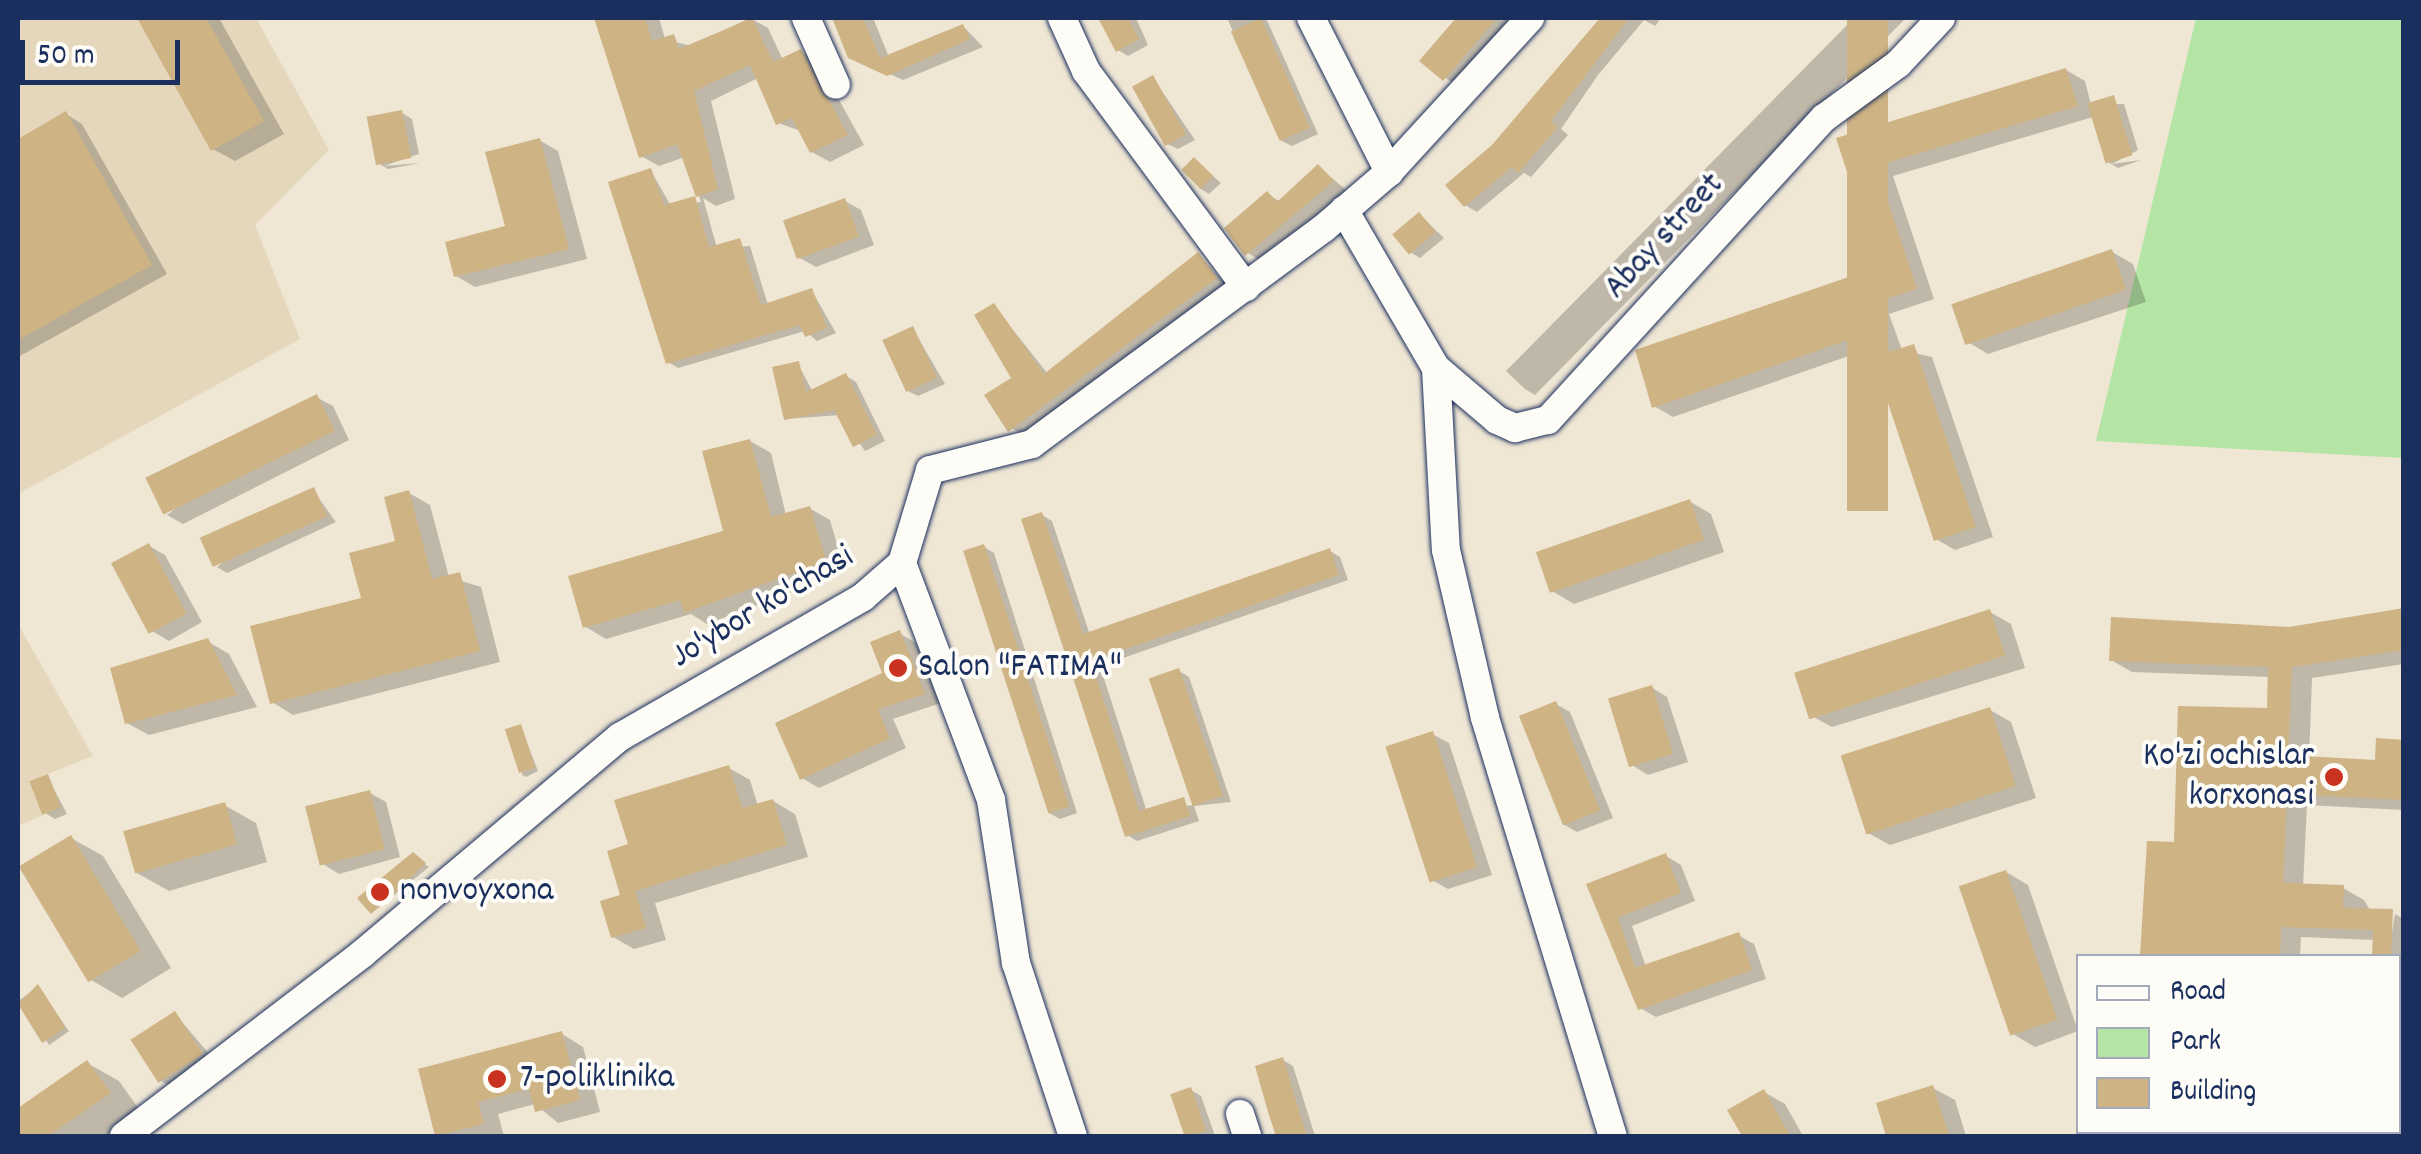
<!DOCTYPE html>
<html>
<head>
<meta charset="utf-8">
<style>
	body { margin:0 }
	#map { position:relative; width:2421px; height:1154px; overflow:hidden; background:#efe6d4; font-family:Dekko,sans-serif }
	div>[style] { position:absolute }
	.built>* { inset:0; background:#e5d7bc }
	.green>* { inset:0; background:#b5e5a5 }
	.shadow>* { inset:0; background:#0003; transform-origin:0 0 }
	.building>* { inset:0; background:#ceb384; transform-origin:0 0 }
	.roads { filter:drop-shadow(0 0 2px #1b2f5e) drop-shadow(0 0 2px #1b2f5e) }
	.minor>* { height:28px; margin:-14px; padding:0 14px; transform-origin:14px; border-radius:14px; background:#fdfcf7 }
	.dots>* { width:28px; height:28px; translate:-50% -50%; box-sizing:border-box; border:5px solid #fdfcf7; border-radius:50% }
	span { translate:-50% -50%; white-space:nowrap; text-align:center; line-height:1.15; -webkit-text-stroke:8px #fdfcf7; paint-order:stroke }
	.street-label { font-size:35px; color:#1b2f5e }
	.poi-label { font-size:35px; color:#1b2f5e }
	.left { translate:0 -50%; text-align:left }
	.right { translate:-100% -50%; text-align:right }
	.frame { position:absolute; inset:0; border:20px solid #1b2f5e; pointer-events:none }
	.legend { position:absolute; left:2076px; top:954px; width:325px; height:180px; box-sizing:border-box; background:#fdfcf7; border:2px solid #a3aaba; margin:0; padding:12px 18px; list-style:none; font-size:30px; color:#1b2f5e }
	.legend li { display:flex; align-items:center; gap:20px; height:50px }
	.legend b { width:50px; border:2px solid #a3aaba }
	.scale { position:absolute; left:20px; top:40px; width:160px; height:45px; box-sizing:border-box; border:5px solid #1b2f5e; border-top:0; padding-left:12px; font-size:30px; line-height:35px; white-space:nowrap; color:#1b2f5e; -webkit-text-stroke:8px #fdfcf7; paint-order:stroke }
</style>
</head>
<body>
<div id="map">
	<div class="built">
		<div style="clip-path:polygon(18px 18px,256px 18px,329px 150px,255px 225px,300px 339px,18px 494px)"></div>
		<div style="clip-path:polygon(18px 624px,93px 756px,30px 781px,43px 815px,18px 826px)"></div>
	</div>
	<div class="green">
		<div style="clip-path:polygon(2196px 18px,2403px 18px,2403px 458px,2096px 441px)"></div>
	</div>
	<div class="shadow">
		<div style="clip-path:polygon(140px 18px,219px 18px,284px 134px,235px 161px,213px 149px)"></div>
		<div style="clip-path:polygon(598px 18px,659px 18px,665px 39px,691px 46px,750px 18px,768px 28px,783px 60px,801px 52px,818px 62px,864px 145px,830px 162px,812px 152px,801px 131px,778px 123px,758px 78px,711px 101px,735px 199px,716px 206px,703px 198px,717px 248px,750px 246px,768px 305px,812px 291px,836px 333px,817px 341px,805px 331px,678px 368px,668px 362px,651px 171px,671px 206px,701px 202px,685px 157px,659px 166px,641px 156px)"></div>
		<div style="clip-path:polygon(834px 18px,873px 18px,889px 57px,963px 26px,983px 47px,903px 80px,850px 56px)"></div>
		<div style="clip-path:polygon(1103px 18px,1136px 18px,1148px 45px,1128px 56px,1118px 50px)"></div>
		<div style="clip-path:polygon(1227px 18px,1266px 18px,1318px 134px,1292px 146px,1282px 141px)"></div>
		<div style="clip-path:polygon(1459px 18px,1511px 18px,1455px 85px,1423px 61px)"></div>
		<div style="clip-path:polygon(1603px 18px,1661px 18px,1655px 26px,1644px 20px,1598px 75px,1561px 129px,1568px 135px,1531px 177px,1524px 173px,1477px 212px,1465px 205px,1494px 147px)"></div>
		<div style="clip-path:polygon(1854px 18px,1906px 18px,1535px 395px,1525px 389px,1506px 371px)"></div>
		<div style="clip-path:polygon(2066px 70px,2085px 81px,2091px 105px,2124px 104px,2138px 150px,2112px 164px,2141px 160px,2118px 168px,2108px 162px,2093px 117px,1893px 176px,1934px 299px,1889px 314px,1902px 350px,1932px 357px,1993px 537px,1955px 550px,1936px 539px,1872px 348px,1673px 417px,1654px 406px,1881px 269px,1839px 140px)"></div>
		<div style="clip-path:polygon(1153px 78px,1195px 140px,1178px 149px,1167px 144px)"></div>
		<div style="clip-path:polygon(402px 113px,412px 119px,419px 154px,384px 166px,420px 163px,388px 169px,378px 163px)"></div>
		<div style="clip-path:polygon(66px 114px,82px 124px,167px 274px,18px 357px,18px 141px)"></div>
		<div style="clip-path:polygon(539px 140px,558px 151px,587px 259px,475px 287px,456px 276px,508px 228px)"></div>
		<div style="clip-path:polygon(1195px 160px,1221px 183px,1209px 194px,1199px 188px)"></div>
		<div style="clip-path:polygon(1319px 167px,1346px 190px,1262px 261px,1248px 253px,1267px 194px,1281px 202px)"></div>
		<div style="clip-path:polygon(845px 201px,861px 210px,874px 245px,816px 267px,800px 258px)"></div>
		<div style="clip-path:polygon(1420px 215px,1444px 238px,1420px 258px,1410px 252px)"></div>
		<div style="clip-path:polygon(2112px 252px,2133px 264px,2146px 302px,1988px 354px,1966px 341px)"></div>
		<div style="clip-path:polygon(1199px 255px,1226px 284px,1024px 435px,1013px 429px,988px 396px,1014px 379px,994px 306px,1048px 374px)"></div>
		<div style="clip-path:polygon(913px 329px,945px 384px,918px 396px,908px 391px)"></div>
		<div style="clip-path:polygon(798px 364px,813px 392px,846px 376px,856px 382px,885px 441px,865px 451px,840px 415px,786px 419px)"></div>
		<div style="clip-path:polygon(316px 397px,333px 406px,349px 440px,183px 524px,167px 515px)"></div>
		<div style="clip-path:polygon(750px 441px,771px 453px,786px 515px,809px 508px,830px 520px,845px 572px,707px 624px,691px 614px,606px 639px,586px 627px,726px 533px)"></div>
		<div style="clip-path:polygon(313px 490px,336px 522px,227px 573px,217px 567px)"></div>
		<div style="clip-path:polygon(409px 493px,430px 505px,449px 577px,481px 587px,500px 662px,293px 715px,272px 702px,364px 600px,398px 543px)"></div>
		<div style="clip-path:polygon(1689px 501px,1711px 514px,1724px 552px,1574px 604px,1552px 591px)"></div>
		<div style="clip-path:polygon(1042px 515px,1052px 521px,1090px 635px,1330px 551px,1340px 557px,1348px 580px,1100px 666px,1147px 812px,1193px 805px,1179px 671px,1189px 677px,1231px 802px,1194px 806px,1199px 821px,1137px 841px,1127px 835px)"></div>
		<div style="clip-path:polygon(149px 546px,165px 555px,202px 622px,169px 641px,152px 631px)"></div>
		<div style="clip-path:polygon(984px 547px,994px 553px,1077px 813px,1060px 819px,1049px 813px)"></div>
		<div style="clip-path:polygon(2404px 610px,2404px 664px,2312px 678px,2309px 759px,2377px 762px,2404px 742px,2404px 810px,2307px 805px,2303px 887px,2343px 888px,2364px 900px,2390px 944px,2395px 914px,2404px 919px,2404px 1093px,2398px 956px,2375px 956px,2375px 940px,2301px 937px,2300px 956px,2143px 954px,2176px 845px,2269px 711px,2271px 677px,2132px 672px,2111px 660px)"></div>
		<div style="clip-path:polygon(1990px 612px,2011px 624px,2025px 668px,1832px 727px,1810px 715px)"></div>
		<div style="clip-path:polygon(899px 633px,916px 643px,941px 703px,893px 719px,906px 748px,819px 788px,802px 778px,885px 674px)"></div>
		<div style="clip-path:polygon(207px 641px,229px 654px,257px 707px,149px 735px,127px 723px)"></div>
		<div style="clip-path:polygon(1651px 687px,1667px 697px,1688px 762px,1648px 775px,1632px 765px)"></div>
		<div style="clip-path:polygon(1556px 704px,1570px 712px,1613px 818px,1577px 832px,1563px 824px)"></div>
		<div style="clip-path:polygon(1990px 710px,2011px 722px,2036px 798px,1890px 845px,1868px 833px)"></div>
		<div style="clip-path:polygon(521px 727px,538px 771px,526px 777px,522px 775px)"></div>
		<div style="clip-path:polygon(1432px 734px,1449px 743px,1492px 875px,1448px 889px,1432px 880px)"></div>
		<div style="clip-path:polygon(729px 768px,750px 780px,758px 806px,773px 801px,795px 814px,808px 857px,655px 903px,666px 940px,634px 949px,613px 937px,631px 846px)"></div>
		<div style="clip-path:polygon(47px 776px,67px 814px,55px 819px,45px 813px)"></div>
		<div style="clip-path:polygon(370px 793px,386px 802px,400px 857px,339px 874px,323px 864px)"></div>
		<div style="clip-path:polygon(224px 805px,256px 823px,267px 862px,169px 891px,137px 873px)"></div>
		<div style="clip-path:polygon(71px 838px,103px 856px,171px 968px,122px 998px,91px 980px)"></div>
		<div style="clip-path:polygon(1666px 856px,1681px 865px,1695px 901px,1632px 926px,1646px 967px,1738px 935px,1754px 944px,1766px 979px,1656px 1017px,1640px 1008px,1589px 885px)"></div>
		<div style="clip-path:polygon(417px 858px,429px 867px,373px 912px)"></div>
		<div style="clip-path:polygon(2006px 872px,2028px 885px,2078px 1031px,2035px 1047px,2013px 1034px)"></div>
		<div style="left:38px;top:987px;width:54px;height:24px;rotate:55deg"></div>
		<div style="clip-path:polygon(175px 1014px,217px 1063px,177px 1090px,161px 1081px)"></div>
		<div style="clip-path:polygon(562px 1034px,583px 1047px,600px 1112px,558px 1123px,535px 1104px,498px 1114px,504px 1136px,437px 1135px,421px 1071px)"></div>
		<div style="clip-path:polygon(1283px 1060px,1293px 1066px,1315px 1136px,1279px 1136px,1258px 1067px)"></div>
		<div style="clip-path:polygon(87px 1063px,119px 1081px,141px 1112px,105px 1136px,18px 1136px,18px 1111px)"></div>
		<div style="clip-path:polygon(1933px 1088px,1955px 1100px,1966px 1136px,1889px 1136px,1879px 1105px)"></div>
		<div style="clip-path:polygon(1191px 1090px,1201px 1096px,1215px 1136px,1187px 1136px,1174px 1096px)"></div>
		<div style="clip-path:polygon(1764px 1092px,1785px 1104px,1803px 1136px,1744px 1136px,1730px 1111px)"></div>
	</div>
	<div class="building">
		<div style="clip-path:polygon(137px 18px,206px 18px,264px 121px,211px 151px)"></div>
		<div style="clip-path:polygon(594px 18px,645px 18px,652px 41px,674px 34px,679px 49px,752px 18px,773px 62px,801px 49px,848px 135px,810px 153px,792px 118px,776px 125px,750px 65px,694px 91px,718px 189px,696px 197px,677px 144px,639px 158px)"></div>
		<div style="clip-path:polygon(832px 18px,863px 18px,880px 58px,963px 24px,970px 39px,887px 76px,848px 58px)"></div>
		<div style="clip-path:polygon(1098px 18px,1128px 18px,1139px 39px,1116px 52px)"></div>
		<div style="left:1261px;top:18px;width:120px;height:33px;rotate:66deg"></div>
		<div style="clip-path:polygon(1456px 18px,1497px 18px,1443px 81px,1419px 61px)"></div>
		<div style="clip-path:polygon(1600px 18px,1629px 18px,1551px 121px,1558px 127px,1518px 173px,1512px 167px,1464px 207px,1445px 185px,1492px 145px)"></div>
		<div style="left:1847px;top:18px;width:41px;height:493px"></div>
		<div style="clip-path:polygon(2066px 68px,2078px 106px,1876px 166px,1917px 289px,1872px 303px,1889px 352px,1914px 344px,1976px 527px,1934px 541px,1865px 334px,1652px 408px,1635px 350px,1878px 267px,1836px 138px)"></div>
		<div style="left:1153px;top:75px;width:68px;height:24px;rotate:61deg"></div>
		<div style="left:2114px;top:95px;width:63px;height:28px;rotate:73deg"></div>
		<div style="left:402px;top:110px;width:49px;height:36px;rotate:79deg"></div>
		<div style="clip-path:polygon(66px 111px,152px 265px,18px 340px,18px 139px)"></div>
		<div style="clip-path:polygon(540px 138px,569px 249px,454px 277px,445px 242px,505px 226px,485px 152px)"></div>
		<div style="left:1194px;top:157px;width:27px;height:18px;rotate:45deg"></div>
		<div style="clip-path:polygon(1318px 164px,1334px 181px,1245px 256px,1224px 228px,1267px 191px,1277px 202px)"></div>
		<div style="clip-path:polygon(651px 168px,664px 205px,695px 196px,709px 247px,740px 238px,761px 305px,812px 288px,827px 328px,805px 337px,800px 325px,666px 364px,608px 182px)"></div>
		<div style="left:845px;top:198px;width:41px;height:66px;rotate:70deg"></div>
		<div style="left:1419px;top:212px;width:26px;height:35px;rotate:50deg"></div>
		<div style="left:2112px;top:249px;width:43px;height:170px;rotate:71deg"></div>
		<div style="clip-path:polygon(1198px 252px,1217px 278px,1008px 432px,984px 395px,1011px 378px,974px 315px,994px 303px,1044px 374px)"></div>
		<div style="left:913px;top:326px;width:57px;height:34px;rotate:65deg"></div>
		<div style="clip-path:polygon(799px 361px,806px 392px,846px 373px,877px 435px,853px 447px,834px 410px,784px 420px,772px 367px)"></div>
		<div style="left:317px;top:394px;width:41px;height:191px;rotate:64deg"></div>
		<div style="clip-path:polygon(750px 439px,771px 517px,810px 506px,826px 561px,684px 613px,680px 600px,583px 628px,568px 576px,723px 531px,702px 451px)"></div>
		<div style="left:314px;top:487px;width:32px;height:125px;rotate:66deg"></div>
		<div style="clip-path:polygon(409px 490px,432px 579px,460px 572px,480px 651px,270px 704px,250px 626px,361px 598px,349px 553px,395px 541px,384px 497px)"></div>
		<div style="left:1690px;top:499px;width:43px;height:163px;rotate:71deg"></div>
		<div style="clip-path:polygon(1042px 512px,1083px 634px,1330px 548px,1339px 575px,1091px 661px,1139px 811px,1184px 797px,1190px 816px,1125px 837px,1021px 519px)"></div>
		<div style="left:149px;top:543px;width:80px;height:43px;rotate:62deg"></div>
		<div style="left:984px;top:544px;width:276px;height:22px;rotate:72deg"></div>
		<div style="clip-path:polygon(2404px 608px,2404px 650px,2292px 667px,2288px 755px,2375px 760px,2376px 738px,2404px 740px,2404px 800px,2287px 794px,2283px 883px,2344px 885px,2343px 908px,2393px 909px,2391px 956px,2372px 956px,2373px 930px,2281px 927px,2280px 956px,2140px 956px,2147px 841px,2174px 842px,2178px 706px,2267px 708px,2268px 667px,2109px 661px,2111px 617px,2289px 627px)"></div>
		<div style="left:1990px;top:609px;width:49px;height:206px;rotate:72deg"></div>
		<div style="clip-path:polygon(900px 630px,925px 694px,878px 709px,890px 738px,800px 780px,775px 723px,882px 673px,870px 642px)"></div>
		<div style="clip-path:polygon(208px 638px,237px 695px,125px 724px,110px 668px)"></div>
		<div style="left:1179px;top:668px;width:135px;height:32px;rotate:71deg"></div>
		<div style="left:1652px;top:685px;width:72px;height:46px;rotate:73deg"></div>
		<div style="left:1556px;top:701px;width:118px;height:40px;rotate:68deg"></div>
		<div style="left:1990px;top:707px;width:83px;height:157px;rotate:72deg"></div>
		<div style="left:521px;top:724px;width:46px;height:17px;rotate:72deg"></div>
		<div style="left:1433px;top:731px;width:143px;height:50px;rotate:72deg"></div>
		<div style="clip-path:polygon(729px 765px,742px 808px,773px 799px,787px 845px,635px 891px,646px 928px,611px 938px,600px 901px,620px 895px,607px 851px,628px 844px,614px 800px)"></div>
		<div style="left:48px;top:774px;width:36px;height:20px;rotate:69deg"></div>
		<div style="left:370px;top:790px;width:61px;height:67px;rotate:76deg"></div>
		<div style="left:225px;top:802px;width:44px;height:106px;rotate:74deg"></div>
		<div style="left:71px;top:835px;width:135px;height:61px;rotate:59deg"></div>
		<div style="clip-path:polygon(413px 852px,426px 863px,371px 914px,357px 898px)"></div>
		<div style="clip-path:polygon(1666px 853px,1681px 893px,1618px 917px,1635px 968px,1739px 932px,1752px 970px,1638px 1010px,1586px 884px)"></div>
		<div style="left:2006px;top:870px;width:158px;height:50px;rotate:71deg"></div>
		<div style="clip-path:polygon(38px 984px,66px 1028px,42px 1043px,18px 1004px)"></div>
		<div style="left:175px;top:1011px;width:51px;height:53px;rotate:57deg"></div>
		<div style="clip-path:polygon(562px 1031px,580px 1100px,535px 1112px,529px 1089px,478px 1102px,484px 1124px,435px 1136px,418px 1069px)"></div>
		<div style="clip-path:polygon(1283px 1057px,1298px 1108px,1307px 1136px,1276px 1136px,1268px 1112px,1255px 1066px)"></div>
		<div style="clip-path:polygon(87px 1060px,111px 1093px,48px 1136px,18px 1136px,18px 1108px)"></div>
		<div style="clip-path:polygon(1933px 1085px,1949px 1136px,1886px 1136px,1876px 1103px)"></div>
		<div style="left:1191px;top:1087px;width:46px;height:22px;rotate:71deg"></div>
		<div style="clip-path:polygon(1764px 1089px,1790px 1136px,1742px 1136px,1727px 1110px)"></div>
	</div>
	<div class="roads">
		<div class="minor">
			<div style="left:806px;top:18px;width:73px;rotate:65.9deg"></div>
			<div style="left:1062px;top:18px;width:58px;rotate:65.6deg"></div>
			<div style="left:1086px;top:71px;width:269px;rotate:53.5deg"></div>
			<div style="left:1311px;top:18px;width:173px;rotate:63.1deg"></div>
			<div style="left:1344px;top:210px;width:183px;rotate:59.8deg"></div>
			<div style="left:1436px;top:368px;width:182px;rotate:86.9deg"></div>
			<div style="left:1446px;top:550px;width:172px;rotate:76.9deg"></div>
			<div style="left:1485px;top:718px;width:437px;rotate:73deg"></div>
			<div style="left:1436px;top:368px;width:80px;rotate:40.4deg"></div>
			<div style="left:1497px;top:420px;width:20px;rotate:24deg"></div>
			<div style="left:1515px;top:428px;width:34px;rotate:-14deg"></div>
			<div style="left:1548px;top:420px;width:409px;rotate:-47.6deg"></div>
			<div style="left:1824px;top:118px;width:92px;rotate:-36.1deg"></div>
			<div style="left:1898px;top:64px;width:63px;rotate:-46.9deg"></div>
			<div style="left:902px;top:563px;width:253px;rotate:69.4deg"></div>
			<div style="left:991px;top:800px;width:165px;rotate:81.3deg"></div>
			<div style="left:1016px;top:963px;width:182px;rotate:71.8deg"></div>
			<div style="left:1240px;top:1114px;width:23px;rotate:72deg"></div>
			<div style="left:124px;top:1136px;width:300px;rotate:-37.4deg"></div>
			<div style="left:362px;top:954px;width:337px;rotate:-40.1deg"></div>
			<div style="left:620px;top:737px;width:280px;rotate:-29.9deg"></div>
			<div style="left:863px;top:597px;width:52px;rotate:-41.1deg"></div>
			<div style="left:902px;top:563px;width:97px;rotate:-73.2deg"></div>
			<div style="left:930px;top:470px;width:105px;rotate:-14.3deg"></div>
			<div style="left:1032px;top:444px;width:363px;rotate:-36.5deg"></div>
			<div style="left:1324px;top:228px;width:86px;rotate:-40.7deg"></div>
			<div style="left:1389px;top:172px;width:209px;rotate:-47.5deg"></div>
		</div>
	</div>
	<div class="dots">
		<div style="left:898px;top:668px;background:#c8321e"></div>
		<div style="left:2334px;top:777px;background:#c8321e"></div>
		<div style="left:380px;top:892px;background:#c8321e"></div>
		<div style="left:497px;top:1079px;background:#c8321e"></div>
	</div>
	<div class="street-label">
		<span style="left:1665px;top:237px;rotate:-47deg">Abay street</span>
		<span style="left:763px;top:608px;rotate:-31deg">Jo'ybor ko'chasi</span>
	</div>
	<div class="poi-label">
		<span class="left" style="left:918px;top:668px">Salon "FATIMA"</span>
		<span class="right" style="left:2314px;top:777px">Ko'zi ochislar<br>korxonasi</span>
		<span class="left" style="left:400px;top:892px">nonvoyxona</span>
		<span class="left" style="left:520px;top:1079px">7-poliklinika</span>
	</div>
	<div class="frame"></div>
	<ul class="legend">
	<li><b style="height:12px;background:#fdfcf7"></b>Road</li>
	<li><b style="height:28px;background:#b5e5a5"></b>Park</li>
	<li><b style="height:28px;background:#ceb384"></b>Building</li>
	</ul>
	<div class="scale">50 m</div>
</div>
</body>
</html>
